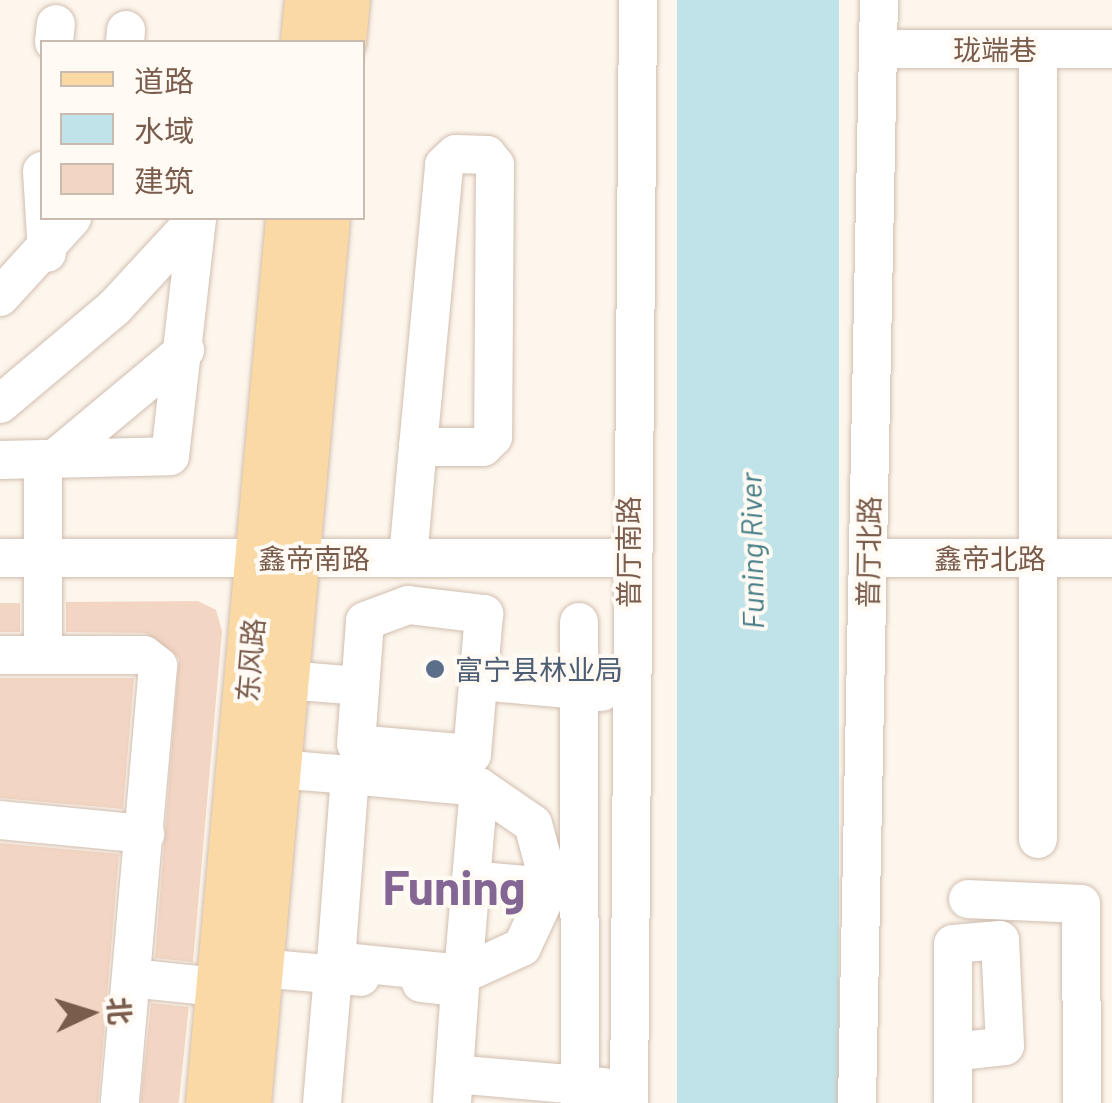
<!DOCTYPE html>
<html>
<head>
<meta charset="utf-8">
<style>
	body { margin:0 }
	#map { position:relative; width:1112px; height:1103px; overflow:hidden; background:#fdf6ec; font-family:Barlow,"Noto Sans SC",sans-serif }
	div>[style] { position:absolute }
	.water>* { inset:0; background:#bfe3e8; transform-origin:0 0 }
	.building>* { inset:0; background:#f3d5c3; transform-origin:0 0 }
	.roads { filter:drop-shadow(0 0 2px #d1beb0) drop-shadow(0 0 2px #d1beb0) }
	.minor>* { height:38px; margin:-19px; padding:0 19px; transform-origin:19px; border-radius:19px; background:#fff }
	.major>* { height:48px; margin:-24px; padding:0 24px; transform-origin:24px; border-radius:24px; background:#fbd9a5 }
	.dots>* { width:28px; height:28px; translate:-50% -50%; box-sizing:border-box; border:5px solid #fffaf3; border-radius:50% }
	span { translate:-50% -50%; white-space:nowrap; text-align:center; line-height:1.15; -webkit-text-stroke:8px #fffaf3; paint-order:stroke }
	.street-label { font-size:28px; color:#7a5c4d }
	.service-label { font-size:28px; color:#4e5e75 }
	.left { translate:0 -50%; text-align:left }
	.water-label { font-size:30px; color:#437c86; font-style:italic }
	.town-label { font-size:48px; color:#846695; font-weight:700 }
	.legend { position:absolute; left:40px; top:40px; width:325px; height:180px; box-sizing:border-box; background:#fffaf3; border:2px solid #cabbb1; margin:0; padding:12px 18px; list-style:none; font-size:30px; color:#7a5c4d }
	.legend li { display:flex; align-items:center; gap:20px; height:50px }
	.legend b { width:50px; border:2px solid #cabbb1 }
	.north { position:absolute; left:40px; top:963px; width:100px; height:100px; -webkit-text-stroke:8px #fffaf3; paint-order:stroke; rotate:86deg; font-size:28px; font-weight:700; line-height:40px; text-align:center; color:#7a5c4d }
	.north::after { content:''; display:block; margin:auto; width:35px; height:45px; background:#7a5c4d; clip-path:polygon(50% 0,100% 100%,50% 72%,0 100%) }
</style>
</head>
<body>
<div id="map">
	<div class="water">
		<div style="left:677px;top:0;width:162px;height:1103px"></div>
	</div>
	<div class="building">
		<div style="clip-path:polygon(198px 601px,216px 610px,222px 631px,193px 962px,155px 958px,179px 658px,145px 633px,66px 632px,66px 602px)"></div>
		<div style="left:0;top:603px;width:20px;height:29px"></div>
		<div style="clip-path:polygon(0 678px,134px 678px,123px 809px,0 798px)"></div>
		<div style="clip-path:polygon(0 843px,119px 854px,98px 1103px,0 1103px)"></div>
		<div style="left:151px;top:1003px;width:38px;height:100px;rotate:6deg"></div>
	</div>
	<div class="roads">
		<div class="minor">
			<div style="left:54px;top:42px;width:18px;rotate:-84deg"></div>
			<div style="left:125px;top:42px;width:12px;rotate:-85deg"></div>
			<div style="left:878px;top:49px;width:234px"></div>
			<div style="left:42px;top:171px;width:82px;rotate:86.5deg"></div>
			<div style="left:0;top:297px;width:107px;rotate:-47.7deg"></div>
			<div style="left:0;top:404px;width:150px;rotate:-40.1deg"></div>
			<div style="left:115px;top:307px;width:121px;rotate:-47.3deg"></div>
			<div style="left:0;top:460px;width:170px;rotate:-1.3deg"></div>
			<div style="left:170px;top:456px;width:240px;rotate:-83.5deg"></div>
			<div style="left:53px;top:460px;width:172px;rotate:-39.8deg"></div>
			<div style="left:0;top:558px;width:627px"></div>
			<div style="left:408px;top:558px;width:111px;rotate:-84.9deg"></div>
			<div style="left:418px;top:447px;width:283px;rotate:-84.7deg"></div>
			<div style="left:444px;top:165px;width:16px;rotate:-43deg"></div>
			<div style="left:456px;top:154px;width:31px;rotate:2deg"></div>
			<div style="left:487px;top:155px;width:13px;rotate:51deg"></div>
			<div style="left:495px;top:165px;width:272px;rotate:90.4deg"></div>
			<div style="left:493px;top:437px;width:14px;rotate:135deg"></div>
			<div style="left:483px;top:447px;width:65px;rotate:180deg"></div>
			<div style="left:868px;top:558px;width:244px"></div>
			<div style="left:408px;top:605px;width:77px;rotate:6.8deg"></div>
			<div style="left:484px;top:614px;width:141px;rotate:94.9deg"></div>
			<div style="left:472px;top:754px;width:116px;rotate:-175.1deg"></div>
			<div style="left:356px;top:744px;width:123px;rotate:-85.8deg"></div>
			<div style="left:365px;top:621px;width:46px;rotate:-20.4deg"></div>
			<div style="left:579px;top:622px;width:481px;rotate:89.9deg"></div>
			<div style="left:0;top:655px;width:144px"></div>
			<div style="left:144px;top:655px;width:18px;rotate:38deg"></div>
			<div style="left:158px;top:666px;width:439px;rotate:95deg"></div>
			<div style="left:43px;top:655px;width:195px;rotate:-90deg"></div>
			<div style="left:285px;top:680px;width:74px;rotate:4.6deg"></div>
			<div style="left:480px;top:681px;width:122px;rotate:5.2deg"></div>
			<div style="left:277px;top:769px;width:73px;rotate:4.7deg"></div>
			<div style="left:350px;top:775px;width:130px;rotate:5.3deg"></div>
			<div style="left:479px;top:787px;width:188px;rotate:94.9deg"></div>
			<div style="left:463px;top:974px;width:128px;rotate:-174.2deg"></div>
			<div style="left:336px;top:961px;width:187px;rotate:-85.7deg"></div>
			<div style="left:0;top:820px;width:146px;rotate:5.5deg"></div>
			<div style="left:1038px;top:839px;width:790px;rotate:-90deg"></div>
			<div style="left:471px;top:880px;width:100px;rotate:5.1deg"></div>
			<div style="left:968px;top:899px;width:113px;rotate:2.5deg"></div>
			<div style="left:1081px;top:904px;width:199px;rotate:89.7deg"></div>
			<div style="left:259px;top:968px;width:102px;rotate:5deg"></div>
			<div style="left:463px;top:974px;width:65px;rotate:-24.6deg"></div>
			<div style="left:522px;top:947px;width:66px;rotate:-65deg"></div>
			<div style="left:550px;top:887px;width:65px;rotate:-105.1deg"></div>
			<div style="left:533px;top:824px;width:65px;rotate:-145.6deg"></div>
			<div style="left:131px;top:978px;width:115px;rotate:6deg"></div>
			<div style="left:421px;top:983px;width:39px;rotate:7deg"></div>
			<div style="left:460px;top:988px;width:115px;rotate:94deg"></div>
			<div style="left:953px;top:1052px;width:52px;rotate:-6.6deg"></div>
			<div style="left:1005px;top:1046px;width:106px;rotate:-92.7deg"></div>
			<div style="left:1000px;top:940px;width:47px;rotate:175.1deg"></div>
			<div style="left:953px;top:944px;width:159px;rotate:90deg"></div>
			<div style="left:454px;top:1074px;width:150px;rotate:5deg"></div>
			<div style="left:322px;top:1103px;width:128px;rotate:-85.1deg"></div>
			<div style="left:629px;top:1103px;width:1103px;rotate:-89.53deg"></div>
			<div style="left:857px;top:1103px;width:1103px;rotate:-88.86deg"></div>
		</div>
		<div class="major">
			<div style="left:305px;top:42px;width:42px;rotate:-84.6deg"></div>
			<div style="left:342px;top:42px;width:42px;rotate:-84.6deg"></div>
			<div style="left:210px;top:1103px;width:889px;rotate:-84.83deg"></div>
			<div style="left:247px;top:1103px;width:889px;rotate:-84.9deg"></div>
		</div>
	</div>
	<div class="dots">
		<div style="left:435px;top:669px;background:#5c6f8a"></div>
	</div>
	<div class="street-label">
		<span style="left:995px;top:49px">珑端巷</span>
		<span style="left:628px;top:552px;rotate:-90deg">普厅南路</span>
		<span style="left:868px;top:552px;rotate:-89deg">普厅北路</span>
		<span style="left:314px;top:558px">鑫帝南路</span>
		<span style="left:990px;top:558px">鑫帝北路</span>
		<span style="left:250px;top:660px;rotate:-85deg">东风路</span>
	</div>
	<div class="service-label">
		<span class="left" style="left:455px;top:669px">富宁县林业局</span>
	</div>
	<div class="water-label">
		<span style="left:751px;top:551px;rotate:-91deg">Funing River</span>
	</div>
	<div class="town-label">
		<span style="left:454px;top:887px">Funing</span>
	</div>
	<ul class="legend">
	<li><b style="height:12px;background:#fbd9a5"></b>道路</li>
	<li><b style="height:28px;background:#bfe3e8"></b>水域</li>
	<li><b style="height:28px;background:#f3d5c3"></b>建筑</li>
	</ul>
	<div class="north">北</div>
</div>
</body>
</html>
